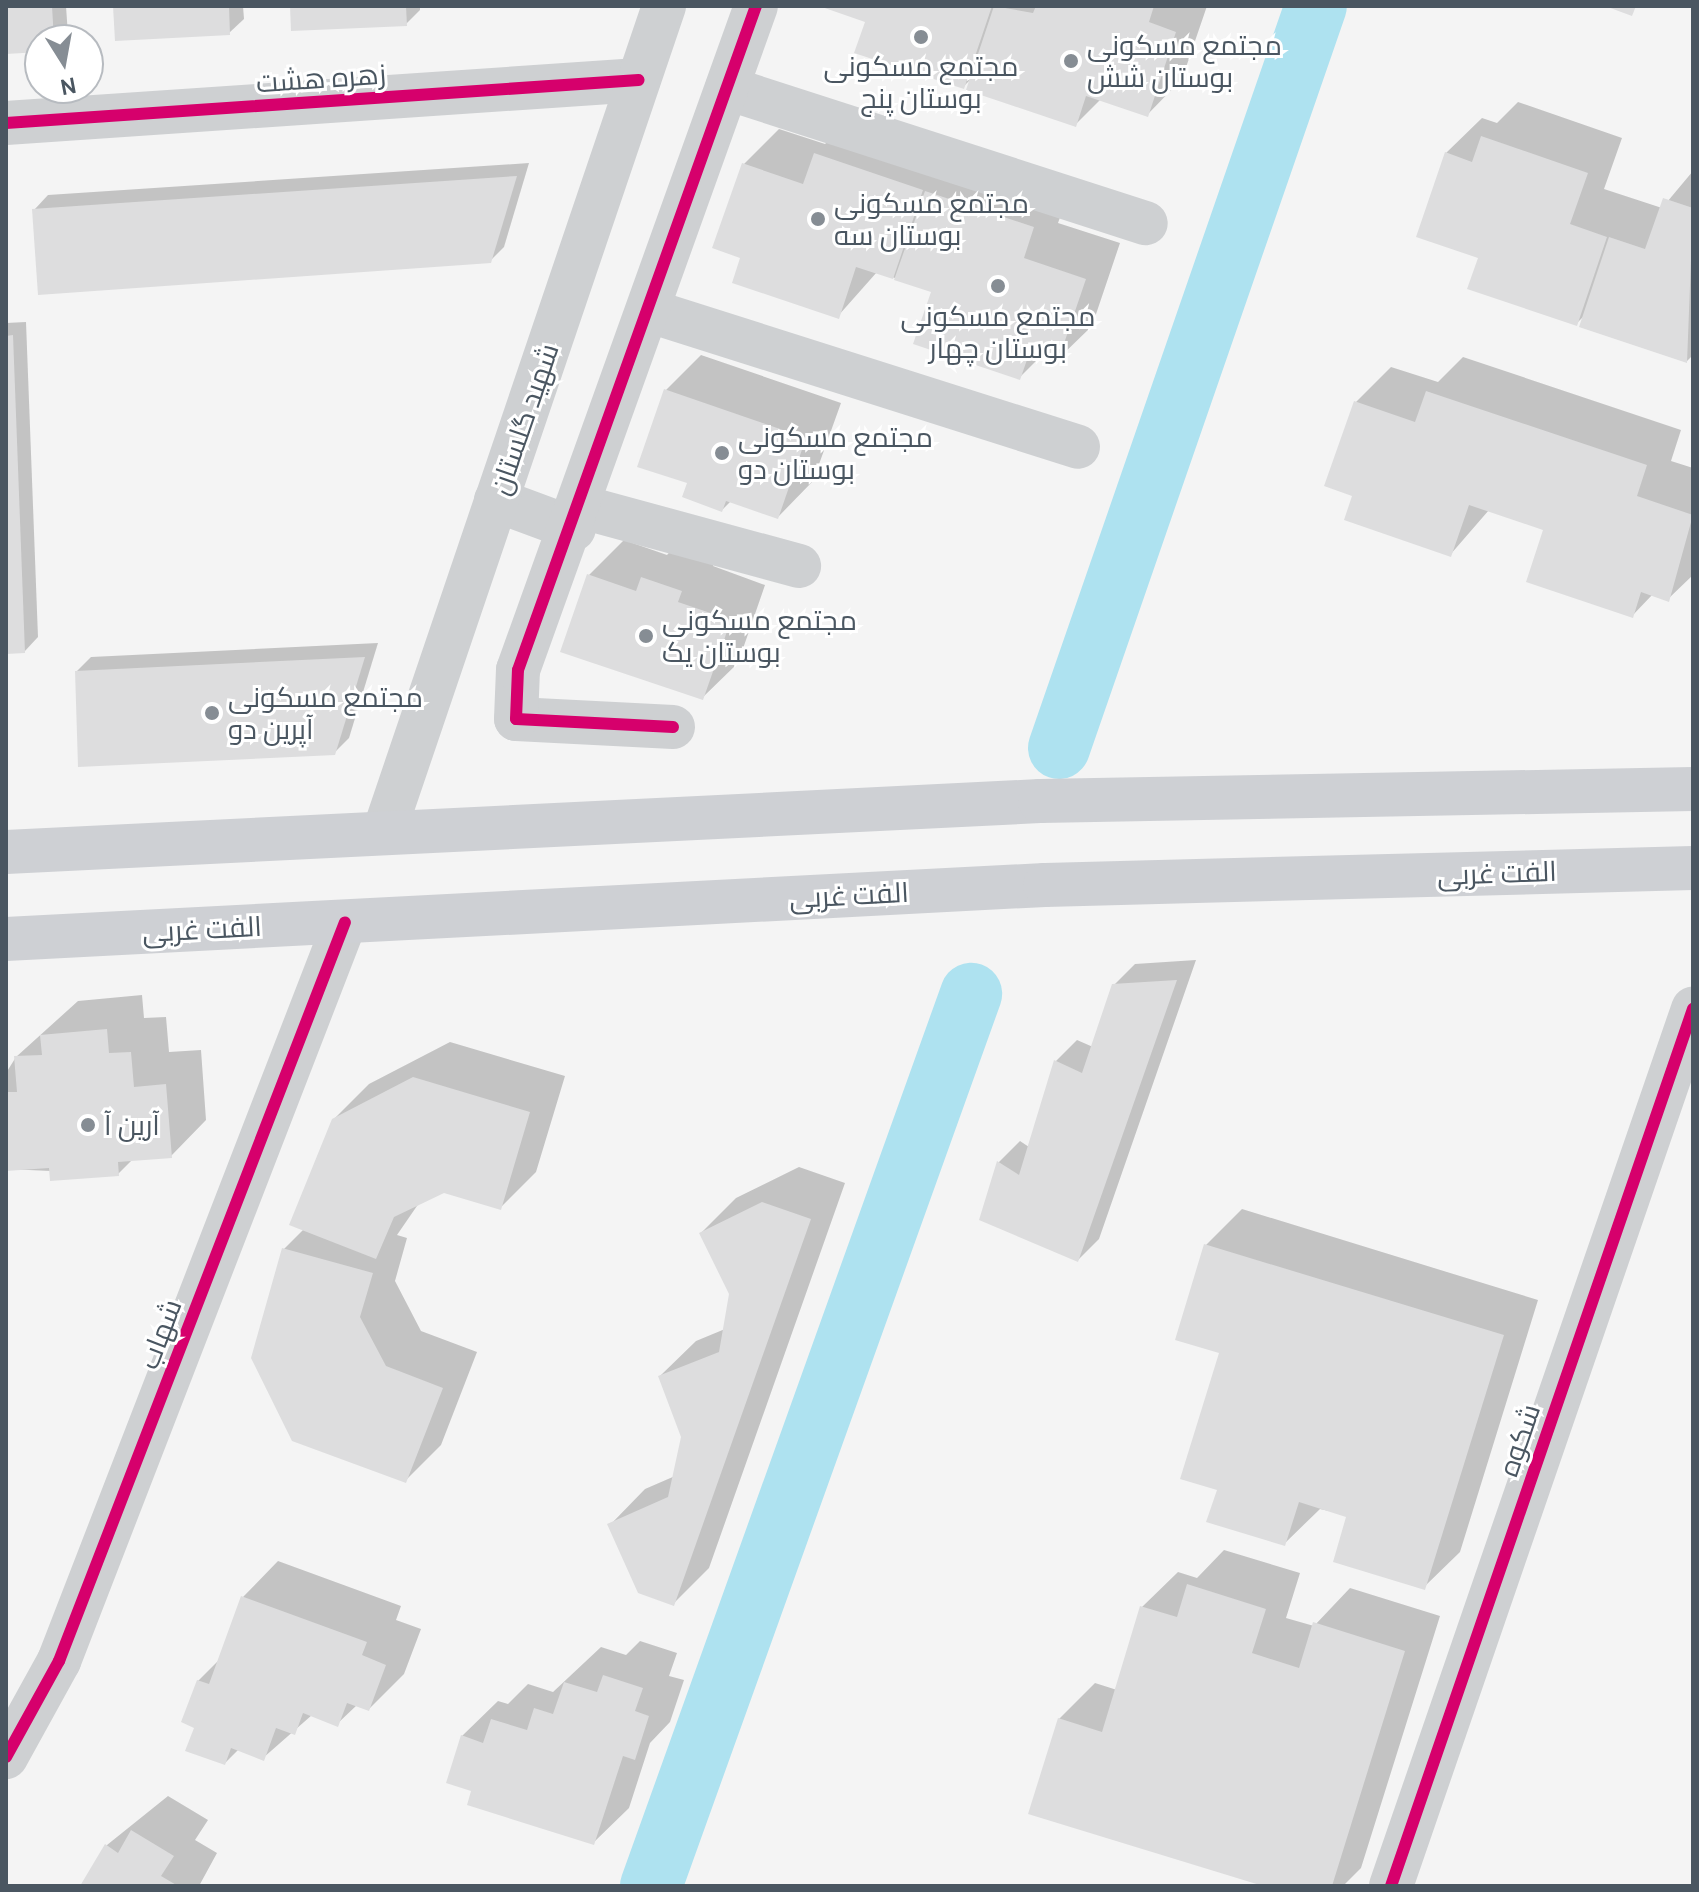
<!DOCTYPE html>
<meta charset="utf-8">
<style>
body{margin:0}
#map{position:relative;width:1699px;height:1892px;overflow:hidden;background:#f4f4f4;font-family:Cabin,Cairo,sans-serif}
div>[style]{position:absolute}
[style*='--x']{left:calc(var(--x)*1px);top:calc(var(--y)*1px);width:calc(var(--w)*1px);rotate:calc(var(--a)*1deg)}
.shadow>*{inset:0;background:#0003}
.canal>*{height:62px;margin:-31px;padding:0 31px;transform-origin:31px;border-radius:31px;background:#aee2f0}
.building>*{inset:0;background:#ddddde}
.minor>*{height:44px;margin:-22px;padding:0 22px;transform-origin:22px;border-radius:22px;background:#ced0d2}
.secondary>*{height:44px;margin:-22px;padding:0 22px;transform-origin:22px;border-radius:22px;background:#ced0d4}
.cycleway>*{height:12px;margin:-6px;padding:0 6px;transform-origin:6px;border-radius:6px;background:#d6006c}
.dots>*{width:22px;height:22px;translate:-50% -50%;box-sizing:border-box;border:4px solid #fff;border-radius:50%}
span{translate:-50% -50%;white-space:nowrap;text-align:center;line-height:1.15;-webkit-text-stroke:6px #fff;paint-order:stroke}
.poi-label{font-size:28px;color:#4a5661}
.left{translate:0 -50%;text-align:left}
.street-label{font-size:28px;color:#4a5661}
.frame{position:absolute;inset:0;border:8px solid #4a5661;pointer-events:none}
.north{position:absolute;left:24px;top:24px;width:80px;height:80px;box-sizing:border-box;background:#fff;border:2px solid #b7bbc0;border-radius:50%;rotate:169deg;font-size:22px;font-weight:700;line-height:32px;text-align:center;color:#4a5661}
.north::after{content:'';display:block;margin:auto;width:28px;height:36px;background:#868d94;clip-path:polygon(50% 0,100% 100%,50% 72%,0 100%)}
</style>
<div id="map">
<div class="shadow">
<div style="clip-path:polygon(6px 6px,66px 6px,68px 35px,40px 40px,40px 50px,6px 52px)"></div>
<div style="clip-path:polygon(115px 6px,243px 6px,244px 19px,229px 33px)"></div>
<div style="clip-path:polygon(292px 6px,420px 6px,420px 10px,406px 24px)"></div>
<div style="clip-path:polygon(823px 6px,1207px 6px,1182px 79px,1147px 115px,1101px 99px,1075px 125px,972px 78px,963px 87px,868px 21px)"></div>
<div style="clip-path:polygon(1518px 102px,1622px 138px,1604px 189px,1662px 208px,1693px 171px,1693px 355px,1687px 361px,1584px 316px,1576px 324px,1480px 257px,1446px 153px,1482px 118px,1497px 123px)"></div>
<div style="clip-path:polygon(851px 119px,1069px 192px,1058px 223px,1120px 243px,1092px 326px,1056px 361px,1041px 356px,1020px 377px,934px 291px,877px 272px,838px 316px,743px 256px,744px 164px,779px 129px,825px 144px)"></div>
<div style="clip-path:polygon(529px 163px,504px 247px,490px 261px,34px 210px,48px 195px)"></div>
<div style="clip-path:polygon(26px 322px,38px 637px,24px 652px,6px 652px,6px 323px)"></div>
<div style="clip-path:polygon(701px 355px,841px 403px,813px 481px,778px 517px,731px 501px,722px 510px,689px 482px,666px 390px)"></div>
<div style="clip-path:polygon(1463px 357px,1681px 430px,1671px 461px,1693px 468px,1693px 575px,1668px 599px,1653px 594px,1632px 616px,1546px 529px,1489px 510px,1450px 555px,1355px 494px,1356px 402px,1391px 367px,1438px 382px)"></div>
<div style="clip-path:polygon(624px 540px,667px 555px,678px 543px,716px 556px,713px 566px,765px 585px,738px 663px,702px 698px,589px 575px)"></div>
<div style="clip-path:polygon(378px 643px,349px 738px,334px 753px,77px 671px,91px 657px)"></div>
<div style="clip-path:polygon(1196px 960px,1099px 1239px,1078px 1260px,982px 1219px,999px 1162px,1020px 1141px,1029px 1147px,1056px 1061px,1077px 1040px,1093px 1047px,1114px 985px,1135px 964px)"></div>
<div style="clip-path:polygon(142px 995px,144px 1018px,166px 1017px,169px 1052px,201px 1050px,206px 1120px,171px 1156px,133px 1159px,118px 1174px,6px 1169px,6px 1073px,16px 1057px,78px 1001px)"></div>
<div style="clip-path:polygon(450px 1042px,565px 1076px,536px 1172px,500px 1208px,443px 1191px,419px 1203px,397px 1235px,407px 1238px,395px 1281px,421px 1331px,477px 1352px,441px 1445px,405px 1481px,284px 1249px,304px 1229px,333px 1120px,369px 1084px)"></div>
<div style="clip-path:polygon(799px 1167px,845px 1183px,709px 1568px,674px 1603px,610px 1525px,645px 1489px,675px 1476px,683px 1436px,660px 1376px,696px 1341px,725px 1329px,731px 1294px,701px 1233px,736px 1198px)"></div>
<div style="clip-path:polygon(1242px 1209px,1538px 1300px,1460px 1552px,1424px 1587px,1348px 1515px,1320px 1509px,1284px 1544px,1219px 1489px,1221px 1352px,1206px 1245px)"></div>
<div style="clip-path:polygon(1224px 1550px,1300px 1573px,1286px 1618px,1314px 1626px,1350px 1588px,1440px 1616px,1361px 1868px,1343px 1886px,1270px 1886px,1059px 1719px,1095px 1683px,1117px 1690px,1142px 1607px,1178px 1572px,1197px 1578px)"></div>
<div style="clip-path:polygon(278px 1561px,401px 1606px,396px 1620px,421px 1629px,404px 1674px,369px 1709px,357px 1705px,337px 1724px,312px 1715px,263px 1758px,239px 1749px,225px 1763px,197px 1727px,198px 1681px,220px 1659px,243px 1597px)"></div>
<div style="clip-path:polygon(640px 1641px,677px 1653px,669px 1676px,684px 1680px,670px 1722px,650px 1743px,629px 1808px,593px 1843px,473px 1790px,462px 1736px,498px 1701px,508px 1704px,528px 1684px,553px 1692px,601px 1647px,626px 1655px)"></div>
<div style="clip-path:polygon(168px 1796px,208px 1820px,195px 1840px,217px 1853px,199px 1886px,82px 1886px,107px 1845px)"></div>
</div>
<div class="canal">
<div style="--x:1059;--y:748;--w:785;--a:-70.9"></div>
<div style="--x:651;--y:1886;--w:948;--a:-70.26"></div>
</div>
<div class="building">
<div style="clip-path:polygon(6px 6px,52px 6px,54px 40px,40px 40px,40px 52px,6px 54px)"></div>
<div style="clip-path:polygon(113px 6px,229px 6px,230px 35px,115px 41px)"></div>
<div style="clip-path:polygon(290px 6px,406px 6px,407px 26px,291px 31px)"></div>
<div style="clip-path:polygon(819px 6px,992px 6px,964px 89px,854px 53px,865px 22px)"></div>
<div style="clip-path:polygon(994px 6px,1033px 13px,1036px 6px,1154px 6px,1149px 22px,1176px 32px,1148px 117px,1086px 96px,1076px 127px,966px 90px)"></div>
<div style="clip-path:polygon(1605px 6px,1636px 6px,1632px 16px)"></div>
<div style="clip-path:polygon(1481px 136px,1588px 173px,1570px 224px,1607px 237px,1577px 326px,1467px 289px,1478px 258px,1416px 237px,1445px 152px,1472px 162px)"></div>
<div style="clip-path:polygon(814px 153px,923px 190px,893px 279px,856px 267px,839px 319px,732px 283px,740px 258px,712px 248px,742px 163px,803px 184px)"></div>
<div style="clip-path:polygon(517px 176px,491px 263px,38px 295px,32px 209px)"></div>
<div style="clip-path:polygon(925px 191px,1034px 227px,1024px 258px,1086px 279px,1057px 364px,1029px 354px,1020px 380px,913px 344px,931px 292px,894px 280px)"></div>
<div style="clip-path:polygon(1663px 198px,1693px 208px,1687px 363px,1579px 327px,1609px 237px,1645px 249px)"></div>
<div style="clip-path:polygon(13px 335px,25px 653px,6px 654px,6px 336px)"></div>
<div style="clip-path:polygon(664px 389px,806px 438px,778px 519px,726px 501px,722px 512px,682px 497px,687px 483px,637px 467px)"></div>
<div style="clip-path:polygon(1426px 391px,1647px 465px,1637px 496px,1693px 515px,1669px 602px,1641px 592px,1633px 618px,1526px 582px,1543px 530px,1469px 505px,1451px 557px,1344px 520px,1352px 496px,1324px 486px,1354px 401px,1415px 422px)"></div>
<div style="clip-path:polygon(587px 574px,636px 591px,641px 577px,682px 591px,678px 602px,731px 620px,703px 700px,560px 652px)"></div>
<div style="clip-path:polygon(365px 657px,335px 755px,78px 767px,75px 671px)"></div>
<div style="clip-path:polygon(1177px 980px,1078px 1262px,979px 1220px,997px 1161px,1019px 1175px,1054px 1060px,1082px 1073px,1112px 984px)"></div>
<div style="clip-path:polygon(107px 1029px,109px 1053px,131px 1052px,134px 1087px,166px 1084px,172px 1158px,118px 1162px,119px 1176px,50px 1181px,49px 1168px,6px 1171px,6px 1092px,17px 1092px,14px 1056px,42px 1055px,40px 1035px)"></div>
<div style="clip-path:polygon(413px 1077px,530px 1112px,501px 1210px,444px 1193px,394px 1217px,376px 1259px,289px 1225px,332px 1119px)"></div>
<div style="clip-path:polygon(762px 1202px,811px 1219px,674px 1606px,638px 1593px,607px 1524px,668px 1497px,681px 1437px,658px 1376px,719px 1352px,729px 1294px,699px 1233px)"></div>
<div style="clip-path:polygon(1204px 1244px,1504px 1335px,1425px 1590px,1333px 1562px,1346px 1517px,1299px 1502px,1285px 1546px,1206px 1522px,1217px 1490px,1180px 1479px,1219px 1353px,1175px 1340px)"></div>
<div style="clip-path:polygon(282px 1248px,373px 1273px,360px 1317px,386px 1366px,443px 1388px,406px 1483px,292px 1441px,251px 1358px)"></div>
<div style="clip-path:polygon(1187px 1584px,1266px 1609px,1252px 1653px,1299px 1668px,1313px 1622px,1405px 1651px,1332px 1886px,1263px 1886px,1028px 1814px,1058px 1718px,1102px 1732px,1140px 1606px,1177px 1617px)"></div>
<div style="clip-path:polygon(241px 1596px,367px 1642px,362px 1655px,386px 1665px,369px 1711px,347px 1703px,338px 1727px,303px 1713px,295px 1735px,276px 1728px,264px 1761px,231px 1748px,225px 1765px,185px 1751px,194px 1728px,181px 1722px,197px 1680px,209px 1684px)"></div>
<div style="clip-path:polygon(603px 1675px,643px 1688px,635px 1711px,649px 1716px,635px 1760px,623px 1756px,594px 1845px,467px 1805px,471px 1791px,446px 1783px,461px 1735px,483px 1743px,491px 1719px,527px 1730px,534px 1708px,553px 1714px,564px 1682px,597px 1692px)"></div>
<div style="clip-path:polygon(131px 1830px,174px 1856px,161px 1876px,178px 1886px,80px 1886px,105px 1844px,118px 1853px)"></div>
</div>
<div class="minor">
<div style="--x:727;--y:88;--w:440;--a:17.9"></div>
<div style="--x:6;--y:123;--w:634;--a:-3.89"></div>
<div style="--x:650;--y:311;--w:449;--a:17.6"></div>
<div style="--x:496;--y:500;--w:83;--a:20.4"></div>
<div style="--x:582;--y:507;--w:225;--a:15.2"></div>
<div style="--x:673;--y:727;--w:157;--a:-177.1"></div>
<div style="--x:516;--y:719;--w:49;--a:-87.7"></div>
<div style="--x:518;--y:670;--w:705;--a:-70.28"></div>
<div style="--x:384;--y:832;--w:872;--a:-71.27"></div>
<div style="--x:6;--y:1757;--w:110;--a:-61.1"></div>
<div style="--x:59;--y:1661;--w:792;--a:-68.84"></div>
<div style="--x:1391;--y:1886;--w:928;--a:-71"></div>
</div>
<div class="secondary">
<div style="--x:6;--y:852;--w:1035;--a:-2.82"></div>
<div style="--x:1040;--y:801;--w:653;--a:-1.05"></div>
<div style="--x:6;--y:939;--w:1040;--a:-2.98"></div>
<div style="--x:1045;--y:885;--w:648;--a:-1.5"></div>
</div>
<div class="cycleway">
<div style="--x:6;--y:123;--w:634;--a:-3.89"></div>
<div style="--x:673;--y:727;--w:157;--a:-177.1"></div>
<div style="--x:516;--y:719;--w:49;--a:-87.7"></div>
<div style="--x:518;--y:670;--w:705;--a:-70.28"></div>
<div style="--x:6;--y:1757;--w:110;--a:-61.1"></div>
<div style="--x:59;--y:1661;--w:792;--a:-68.84"></div>
<div style="--x:1391;--y:1886;--w:928;--a:-71"></div>
</div>
<div class="dots">
<div style="left:921px;top:37px;background:#868d94"></div>
<div style="left:1071px;top:61px;background:#868d94"></div>
<div style="left:818px;top:219px;background:#868d94"></div>
<div style="left:998px;top:286px;background:#868d94"></div>
<div style="left:722px;top:453px;background:#868d94"></div>
<div style="left:646px;top:636px;background:#868d94"></div>
<div style="left:212px;top:713px;background:#868d94"></div>
<div style="left:88px;top:1125px;background:#868d94"></div>
</div>
<div class="poi-label">
<span class="left" style="left:1087px;top:61px">مجتمع مسکونی<br>بوستان شش</span>
<span style="left:921px;top:82px">مجتمع مسکونی<br>بوستان پنج</span>
<span class="left" style="left:834px;top:219px">مجتمع مسکونی<br>بوستان سه</span>
<span style="left:998px;top:332px">مجتمع مسکونی<br>بوستان چهار</span>
<span class="left" style="left:738px;top:453px">مجتمع مسکونی<br>بوستان دو</span>
<span class="left" style="left:662px;top:636px">مجتمع مسکونی<br>بوستان یک</span>
<span class="left" style="left:228px;top:713px">مجتمع مسکونی<br>آپرین دو</span>
<span class="left" style="left:104px;top:1125px">آرین آ</span>
</div>
<div class="street-label">
<span style="left:321px;top:78px;rotate:-4deg">زهره هشت</span>
<span style="left:524px;top:419px;rotate:-71deg">شهید گلستان</span>
<span style="left:1497px;top:873px;rotate:-2deg">الفت غربی</span>
<span style="left:849px;top:895px;rotate:-3deg">الفت غربی</span>
<span style="left:202px;top:929px;rotate:-3deg">الفت غربی</span>
<span style="left:160px;top:1334px;rotate:-69deg">شهاب</span>
<span style="left:1519px;top:1440px;rotate:-71deg">شکوه</span>
</div>
<div class="frame"></div>
<div class="north">N</div>
</div>
